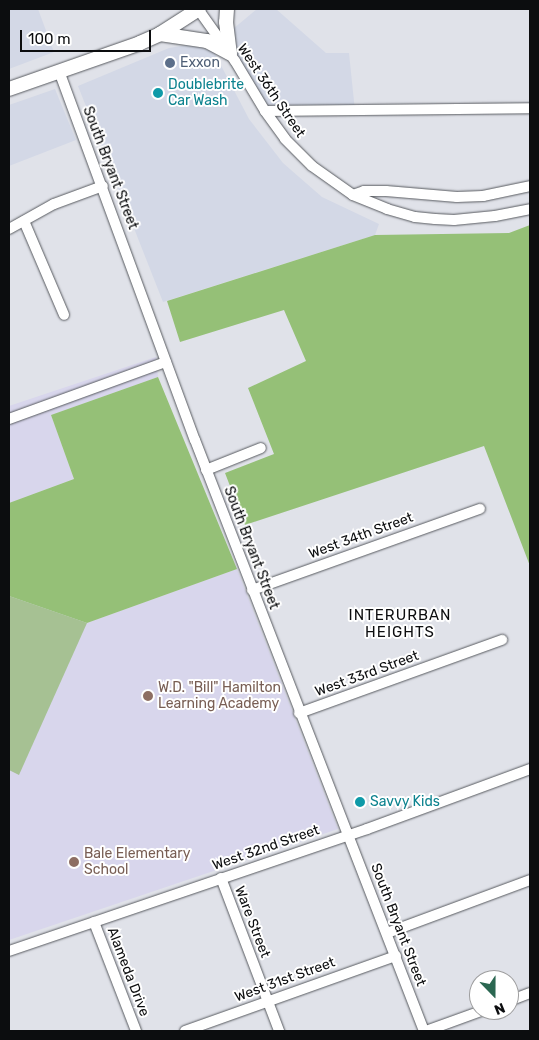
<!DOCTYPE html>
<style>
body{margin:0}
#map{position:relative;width:539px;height:1040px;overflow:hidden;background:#e0e2e9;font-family:Rubik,sans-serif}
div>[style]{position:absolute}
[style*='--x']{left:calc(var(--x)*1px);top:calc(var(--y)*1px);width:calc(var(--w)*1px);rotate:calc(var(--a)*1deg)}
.built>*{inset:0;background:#d3d8e6}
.education>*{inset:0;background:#d8d6ec}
.green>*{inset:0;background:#a6c193}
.forest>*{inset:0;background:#95c077}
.roads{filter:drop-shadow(0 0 1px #575a5f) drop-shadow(0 0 1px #575a5f)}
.minor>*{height:10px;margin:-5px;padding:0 5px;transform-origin:5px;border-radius:5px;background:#fff}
.major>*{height:14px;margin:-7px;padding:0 7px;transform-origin:7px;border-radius:7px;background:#fff}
.dots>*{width:14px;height:14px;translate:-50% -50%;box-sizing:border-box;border:2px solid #fff;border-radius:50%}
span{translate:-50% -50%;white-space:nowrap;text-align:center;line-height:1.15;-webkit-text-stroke:4px #fff;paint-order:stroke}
.service-label{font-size:14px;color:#4e5e75}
.left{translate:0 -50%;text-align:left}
.culture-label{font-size:14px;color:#0d838f}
.street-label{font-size:14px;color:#0c0d0f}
.education-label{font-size:14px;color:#785e54}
.neighbourhood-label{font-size:15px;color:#0c0d0f;letter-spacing:1px}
.frame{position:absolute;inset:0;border:10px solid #0c0d0f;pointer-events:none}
.north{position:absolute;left:469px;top:970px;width:50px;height:50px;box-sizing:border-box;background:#fff;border:1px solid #9e9e9f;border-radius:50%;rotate:158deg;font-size:14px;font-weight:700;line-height:20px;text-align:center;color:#0c0d0f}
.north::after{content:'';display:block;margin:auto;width:18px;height:22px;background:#2b6751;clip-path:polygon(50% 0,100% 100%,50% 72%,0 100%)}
.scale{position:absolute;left:20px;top:30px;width:131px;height:22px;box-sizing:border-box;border:2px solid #0c0d0f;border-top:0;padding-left:6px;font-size:15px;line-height:18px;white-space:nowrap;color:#0c0d0f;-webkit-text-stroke:4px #fff;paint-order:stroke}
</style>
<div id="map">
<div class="built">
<div style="clip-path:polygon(9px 9px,38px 9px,54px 52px,9px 69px)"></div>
<div style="clip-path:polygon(257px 9px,276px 9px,326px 53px,349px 53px,355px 111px,265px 111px,230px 53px,227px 34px)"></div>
<div style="clip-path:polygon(192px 44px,214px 52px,249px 119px,283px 163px,322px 197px,379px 224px,375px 235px,163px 302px,78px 86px,169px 48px)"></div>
<div style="clip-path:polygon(55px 89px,76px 140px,9px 166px,9px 105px)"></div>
</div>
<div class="education">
<div style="clip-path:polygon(156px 357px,158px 377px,51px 415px,74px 479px,9px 503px,9px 406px)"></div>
<div style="clip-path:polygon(237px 569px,338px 829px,9px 940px,9px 596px,87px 623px)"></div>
</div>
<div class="green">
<div style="clip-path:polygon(9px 596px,87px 623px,19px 775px,9px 770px)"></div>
</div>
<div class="forest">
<div style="clip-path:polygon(530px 225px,530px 566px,484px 446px,245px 525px,225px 473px,274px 454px,248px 388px,306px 361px,284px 310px,180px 342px,167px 301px,375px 235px,509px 233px)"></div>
<div style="clip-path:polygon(158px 377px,237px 569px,87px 623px,9px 596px,9px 503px,74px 479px,51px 415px)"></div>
</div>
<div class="roads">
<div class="minor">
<div style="--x:198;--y:9;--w:64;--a:54.6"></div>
<div style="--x:235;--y:61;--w:58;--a:59"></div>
<div style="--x:265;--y:111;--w:34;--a:54"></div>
<div style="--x:285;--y:139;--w:38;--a:45"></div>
<div style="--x:312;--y:166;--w:50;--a:35.3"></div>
<div style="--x:353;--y:195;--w:37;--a:22"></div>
<div style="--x:387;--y:209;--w:29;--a:16"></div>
<div style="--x:415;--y:217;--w:20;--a:6"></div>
<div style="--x:435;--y:219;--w:19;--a:3"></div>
<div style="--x:454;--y:220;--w:41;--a:-5.6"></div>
<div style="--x:495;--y:216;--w:36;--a:-11"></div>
<div style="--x:59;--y:71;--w:393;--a:69.8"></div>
<div style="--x:195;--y:440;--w:634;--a:68.82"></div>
<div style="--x:265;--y:111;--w:265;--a:-0.6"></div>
<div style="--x:353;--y:195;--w:12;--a:-20"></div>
<div style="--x:364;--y:191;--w:22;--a:0"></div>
<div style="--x:386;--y:191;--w:71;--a:4.8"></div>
<div style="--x:457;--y:197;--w:26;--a:-2"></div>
<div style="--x:483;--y:196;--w:48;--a:-12"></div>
<div style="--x:24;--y:221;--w:102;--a:66.9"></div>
<div style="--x:9;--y:229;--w:51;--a:-29.1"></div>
<div style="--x:54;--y:204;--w:52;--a:-20.2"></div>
<div style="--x:9;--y:419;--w:167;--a:-20"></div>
<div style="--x:206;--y:470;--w:59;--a:-21.8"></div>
<div style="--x:252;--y:590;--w:242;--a:-19.6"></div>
<div style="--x:299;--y:713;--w:216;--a:-19.8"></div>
<div style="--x:221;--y:878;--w:164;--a:69.2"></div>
<div style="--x:94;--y:922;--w:117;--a:68.9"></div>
<div style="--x:387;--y:933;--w:153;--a:-20.3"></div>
<div style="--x:9;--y:951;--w:378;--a:-18.8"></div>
<div style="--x:367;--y:829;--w:174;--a:-20.2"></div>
<div style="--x:509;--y:1001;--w:22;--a:-21"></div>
<div style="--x:185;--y:1031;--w:224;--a:-19.6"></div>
<div style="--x:426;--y:1031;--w:62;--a:-19.9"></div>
</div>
<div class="major">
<div style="--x:227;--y:9;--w:13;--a:94"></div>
<div style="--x:226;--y:22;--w:31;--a:83"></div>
<div style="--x:160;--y:34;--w:48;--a:8.5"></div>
<div style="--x:207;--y:41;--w:26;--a:28"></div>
<div style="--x:9;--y:89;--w:139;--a:-19.3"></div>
<div style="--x:140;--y:43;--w:22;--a:-24"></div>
<div style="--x:160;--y:34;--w:46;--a:-32.7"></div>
</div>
</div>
<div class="dots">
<div style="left:170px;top:63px;background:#5c6f8a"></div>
<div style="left:158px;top:93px;background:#0f9aa8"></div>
<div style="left:148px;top:696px;background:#8d6e63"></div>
<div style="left:360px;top:802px;background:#0f9aa8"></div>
<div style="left:74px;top:862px;background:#8d6e63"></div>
</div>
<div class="service-label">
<span class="left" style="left:180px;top:63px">Exxon</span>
</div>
<div class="culture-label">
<span class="left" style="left:168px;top:93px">Doublebrite<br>Car Wash</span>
<span class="left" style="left:370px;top:802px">Savvy Kids</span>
</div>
<div class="street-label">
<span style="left:271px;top:91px;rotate:56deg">West 36th Street</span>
<span style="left:110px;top:168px;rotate:69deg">South Bryant Street</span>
<span style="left:361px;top:536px;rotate:-20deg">West 34th Street</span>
<span style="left:251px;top:548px;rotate:69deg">South Bryant Street</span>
<span style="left:367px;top:674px;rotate:-20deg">West 33rd Street</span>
<span style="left:266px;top:848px;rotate:-19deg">West 32nd Street</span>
<span style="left:252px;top:922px;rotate:69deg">Ware Street</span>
<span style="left:398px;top:925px;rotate:69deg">South Bryant Street</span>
<span style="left:128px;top:972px;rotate:69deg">Alameda Drive</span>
<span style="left:285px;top:980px;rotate:-20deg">West 31st Street</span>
</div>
<div class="education-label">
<span class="left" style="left:158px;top:696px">W.D. "Bill" Hamilton<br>Learning Academy</span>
<span class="left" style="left:84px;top:862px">Bale Elementary<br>School</span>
</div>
<div class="neighbourhood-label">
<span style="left:400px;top:624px">INTERURBAN<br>HEIGHTS</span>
</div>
<div class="frame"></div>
<div class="north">N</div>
<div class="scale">100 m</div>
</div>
